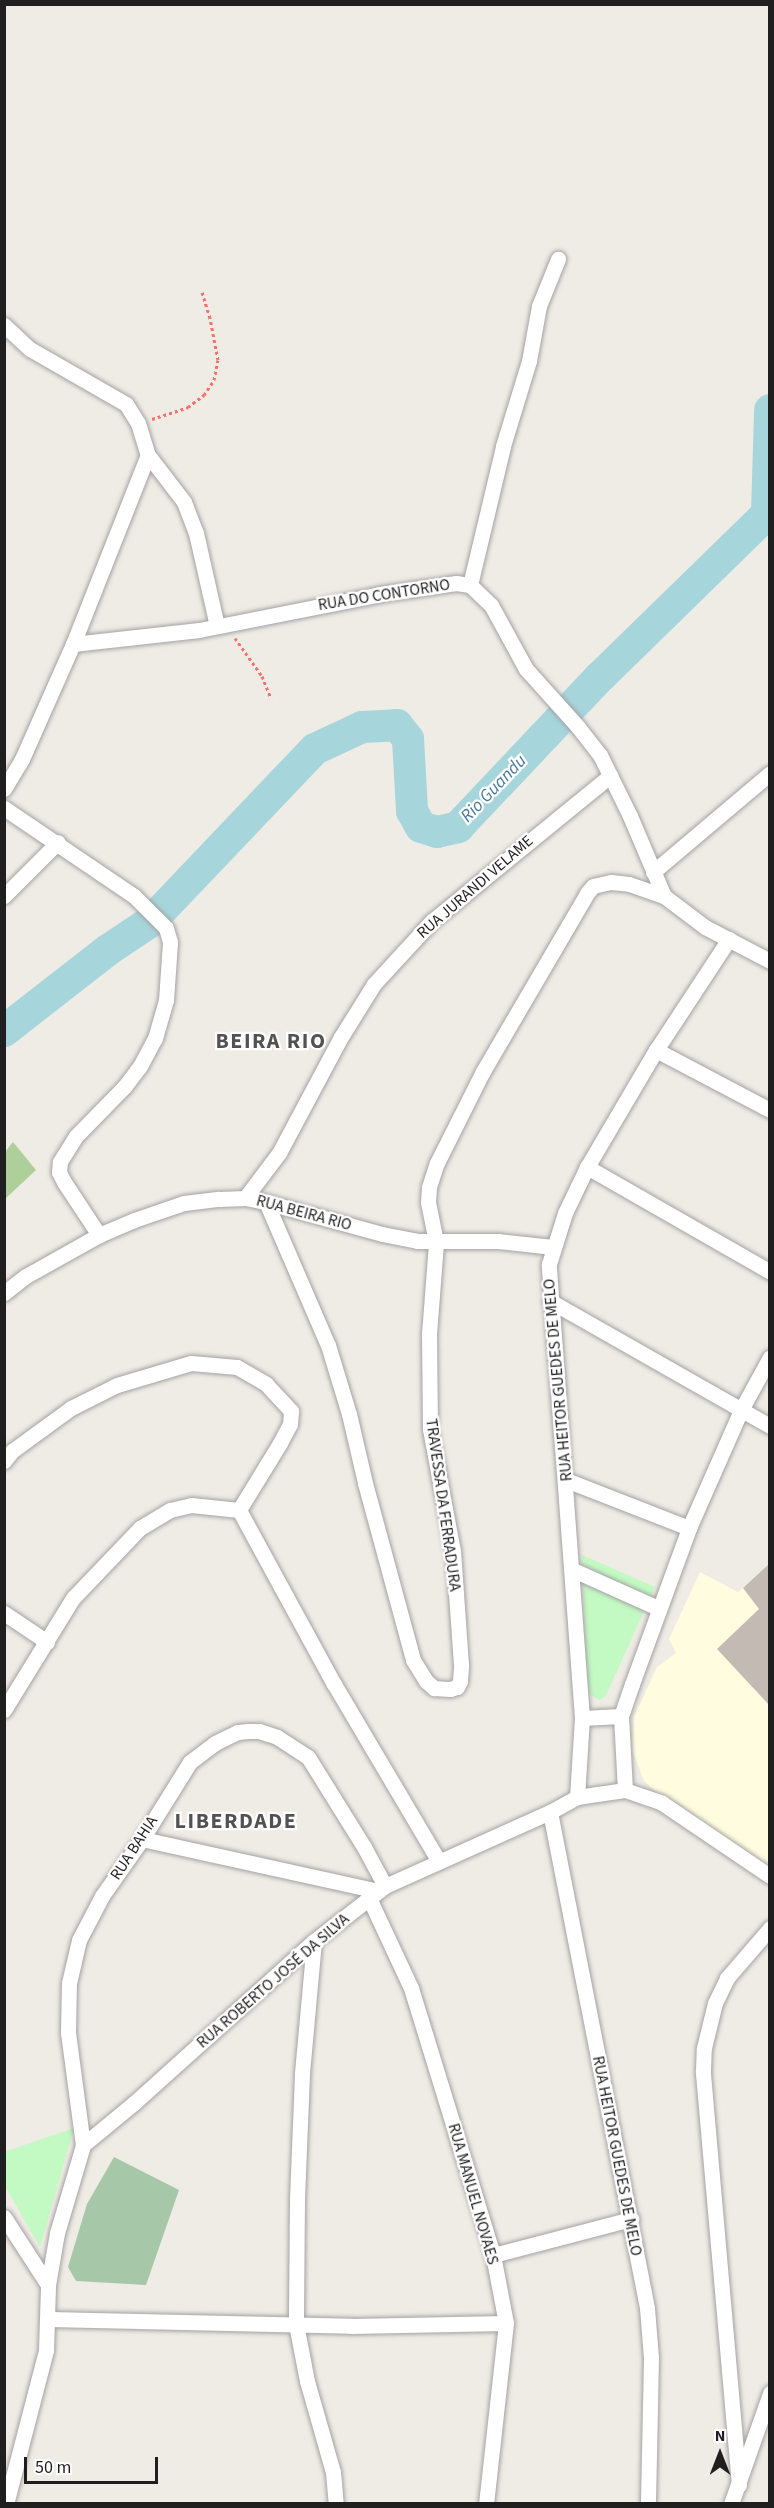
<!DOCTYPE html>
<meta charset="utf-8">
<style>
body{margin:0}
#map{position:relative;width:774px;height:2508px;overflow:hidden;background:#efebe5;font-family:"Source Sans 3",sans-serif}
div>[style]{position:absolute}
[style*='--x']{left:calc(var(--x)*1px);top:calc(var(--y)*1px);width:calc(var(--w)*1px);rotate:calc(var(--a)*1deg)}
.education>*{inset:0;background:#fffcdf}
.forest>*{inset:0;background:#aece9a}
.cemetery>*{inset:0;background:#a6c8a8}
.park>*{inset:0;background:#c3f9c2}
.river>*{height:32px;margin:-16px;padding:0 16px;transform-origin:16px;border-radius:16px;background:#a6d5dc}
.building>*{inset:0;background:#c4bab4}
.path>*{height:3px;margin-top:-1.5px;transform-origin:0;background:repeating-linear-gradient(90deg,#f86f6d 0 3px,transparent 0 6px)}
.roads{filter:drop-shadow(0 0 2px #a3a3a3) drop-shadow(0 0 2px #a3a3a3)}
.street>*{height:15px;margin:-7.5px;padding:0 7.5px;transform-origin:7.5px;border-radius:7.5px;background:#fff}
span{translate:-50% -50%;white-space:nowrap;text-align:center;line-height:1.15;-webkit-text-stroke:4.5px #fff;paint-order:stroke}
.street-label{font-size:16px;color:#1f1f1f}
.water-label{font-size:18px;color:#46799d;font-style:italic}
.district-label{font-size:22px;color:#525252;font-weight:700;letter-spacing:1.5px}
.frame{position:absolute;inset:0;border:6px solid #1f1f1f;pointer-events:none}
.north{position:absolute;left:690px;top:2424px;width:60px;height:60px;-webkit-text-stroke:4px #fff;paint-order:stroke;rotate:0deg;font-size:16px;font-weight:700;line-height:24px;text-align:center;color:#1f1f1f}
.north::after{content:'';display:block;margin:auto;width:21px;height:27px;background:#1f1f1f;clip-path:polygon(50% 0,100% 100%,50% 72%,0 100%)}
.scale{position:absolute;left:24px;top:2457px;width:134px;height:27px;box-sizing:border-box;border:3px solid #1f1f1f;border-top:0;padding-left:8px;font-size:18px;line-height:21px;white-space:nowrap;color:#1f1f1f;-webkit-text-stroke:4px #fff;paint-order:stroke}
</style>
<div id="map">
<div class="education">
<div style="clip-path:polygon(769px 1564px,769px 1867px,661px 1796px,644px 1781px,633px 1752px,634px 1717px,657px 1667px,676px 1653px,669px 1639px,700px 1572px,738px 1592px)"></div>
</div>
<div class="forest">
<div style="clip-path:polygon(13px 1142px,36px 1170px,5px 1199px,5px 1152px)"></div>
</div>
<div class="cemetery">
<div style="clip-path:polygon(114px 2157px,179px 2190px,146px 2285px,76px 2281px,68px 2267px,87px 2204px)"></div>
</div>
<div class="park">
<div style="clip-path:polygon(582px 1555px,655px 1587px,606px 1695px,600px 1700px,590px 1695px,587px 1684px)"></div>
<div style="clip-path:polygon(74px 2128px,40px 2247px,5px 2186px,4px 2152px)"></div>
</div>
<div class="river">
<div style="--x:4;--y:1031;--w:132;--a:-37.9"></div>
<div style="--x:108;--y:950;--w:50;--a:-33.7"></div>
<div style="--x:150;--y:922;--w:239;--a:-46.4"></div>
<div style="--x:315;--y:749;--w:52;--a:-25.1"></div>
<div style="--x:362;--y:727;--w:35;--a:-3"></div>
<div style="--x:397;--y:725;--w:18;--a:52"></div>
<div style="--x:408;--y:739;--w:72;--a:86.8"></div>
<div style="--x:412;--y:811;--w:18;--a:61"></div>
<div style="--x:421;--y:827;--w:17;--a:17"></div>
<div style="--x:437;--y:832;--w:22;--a:-13"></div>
<div style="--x:458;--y:827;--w:207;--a:-46.6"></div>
<div style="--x:600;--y:677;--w:233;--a:-44.3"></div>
<div style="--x:767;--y:514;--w:104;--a:-88.3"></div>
</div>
<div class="building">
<div style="clip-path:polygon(770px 1563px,770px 1706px,717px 1649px,759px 1609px,743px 1588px)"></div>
</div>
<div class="path">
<div style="--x:152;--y:419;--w:38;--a:-18"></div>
<div style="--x:188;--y:407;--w:20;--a:-37"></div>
<div style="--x:204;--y:395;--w:18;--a:-56"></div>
<div style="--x:214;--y:380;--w:20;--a:-79"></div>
<div style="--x:218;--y:360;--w:43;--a:-100.8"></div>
<div style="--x:210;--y:318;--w:28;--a:-107"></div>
<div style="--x:235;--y:638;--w:47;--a:54.6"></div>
<div style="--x:262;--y:676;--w:24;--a:68"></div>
</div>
<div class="roads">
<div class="street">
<div style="--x:4;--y:325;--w:35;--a:43"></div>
<div style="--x:30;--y:349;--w:111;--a:29.8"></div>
<div style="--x:126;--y:404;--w:22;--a:58"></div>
<div style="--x:138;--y:423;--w:34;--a:73"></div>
<div style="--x:148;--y:455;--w:59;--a:52.5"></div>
<div style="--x:184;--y:502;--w:33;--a:69"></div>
<div style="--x:196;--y:533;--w:95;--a:77.3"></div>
<div style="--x:470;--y:585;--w:143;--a:-76.6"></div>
<div style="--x:503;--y:446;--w:89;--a:-73"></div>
<div style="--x:529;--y:361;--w:56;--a:-79.7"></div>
<div style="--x:539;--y:306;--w:51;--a:-68"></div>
<div style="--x:73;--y:644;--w:127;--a:-6.3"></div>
<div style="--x:199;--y:630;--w:185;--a:-11.2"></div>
<div style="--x:380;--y:594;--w:77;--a:-8.2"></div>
<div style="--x:456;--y:583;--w:14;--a:8"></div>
<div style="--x:470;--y:585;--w:29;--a:44"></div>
<div style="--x:491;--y:605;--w:73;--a:61.3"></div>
<div style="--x:526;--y:669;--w:78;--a:48.1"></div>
<div style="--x:578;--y:727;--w:36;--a:52"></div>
<div style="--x:600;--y:755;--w:68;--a:63.8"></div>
<div style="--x:630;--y:816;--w:87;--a:67"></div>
<div style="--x:664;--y:896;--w:51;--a:37.1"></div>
<div style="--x:705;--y:927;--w:73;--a:27.6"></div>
<div style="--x:4;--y:789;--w:35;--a:-59"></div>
<div style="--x:22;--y:759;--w:126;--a:-66.1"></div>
<div style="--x:73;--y:644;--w:203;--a:-68.4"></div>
<div style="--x:4;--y:808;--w:157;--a:34.1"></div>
<div style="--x:134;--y:896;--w:45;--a:45"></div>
<div style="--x:166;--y:928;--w:15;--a:74"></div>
<div style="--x:170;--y:942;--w:58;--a:93.9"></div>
<div style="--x:166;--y:1000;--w:40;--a:106"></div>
<div style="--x:155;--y:1038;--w:32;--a:118"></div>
<div style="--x:140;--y:1066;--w:25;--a:127"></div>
<div style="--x:125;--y:1086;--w:70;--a:134.4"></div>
<div style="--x:76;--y:1136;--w:31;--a:122"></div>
<div style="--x:60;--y:1162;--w:10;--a:96"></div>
<div style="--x:59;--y:1172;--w:11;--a:63"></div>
<div style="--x:64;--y:1182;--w:64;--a:56.6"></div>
<div style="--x:653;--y:872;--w:153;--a:-40.2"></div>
<div style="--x:4;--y:896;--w:76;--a:-45"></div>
<div style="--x:656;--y:1050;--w:129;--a:27.8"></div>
<div style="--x:587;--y:1167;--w:211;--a:29.8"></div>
<div style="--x:245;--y:1198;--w:56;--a:-52.9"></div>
<div style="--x:279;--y:1153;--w:132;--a:-61.9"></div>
<div style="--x:341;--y:1037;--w:62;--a:-58.1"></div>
<div style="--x:374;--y:984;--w:86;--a:-47.4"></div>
<div style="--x:432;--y:921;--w:230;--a:-39.2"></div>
<div style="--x:266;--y:1202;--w:156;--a:66.6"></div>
<div style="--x:328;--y:1345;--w:72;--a:73.1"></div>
<div style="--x:349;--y:1414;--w:71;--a:76.9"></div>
<div style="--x:365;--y:1483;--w:183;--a:74.8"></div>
<div style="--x:413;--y:1660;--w:25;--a:58"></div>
<div style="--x:426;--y:1681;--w:11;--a:41"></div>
<div style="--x:434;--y:1688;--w:16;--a:4"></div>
<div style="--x:450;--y:1689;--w:7;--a:-16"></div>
<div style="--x:457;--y:1687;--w:7;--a:-63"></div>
<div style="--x:460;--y:1681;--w:16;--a:-86"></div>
<div style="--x:461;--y:1665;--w:114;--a:-94"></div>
<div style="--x:453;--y:1551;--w:124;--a:-100.7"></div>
<div style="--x:430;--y:1429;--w:95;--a:-90.6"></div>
<div style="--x:429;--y:1334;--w:92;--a:-85.6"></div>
<div style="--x:436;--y:1242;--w:41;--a:-101.3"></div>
<div style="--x:428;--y:1202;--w:15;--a:-86"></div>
<div style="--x:429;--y:1187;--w:25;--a:-72"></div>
<div style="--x:437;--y:1163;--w:101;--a:-63.4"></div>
<div style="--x:482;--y:1073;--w:208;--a:-59.7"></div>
<div style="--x:587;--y:893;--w:9;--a:-49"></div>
<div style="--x:593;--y:886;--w:18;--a:-13"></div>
<div style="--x:611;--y:882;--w:18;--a:6"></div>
<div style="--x:629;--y:884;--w:37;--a:19"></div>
<div style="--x:4;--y:1293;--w:28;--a:-38"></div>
<div style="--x:26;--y:1276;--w:84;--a:-29.3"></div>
<div style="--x:99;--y:1235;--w:38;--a:-23"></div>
<div style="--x:134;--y:1220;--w:53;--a:-18.8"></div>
<div style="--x:184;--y:1203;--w:35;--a:-7"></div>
<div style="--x:219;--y:1199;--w:26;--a:-2"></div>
<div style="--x:245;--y:1198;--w:21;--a:11"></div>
<div style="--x:266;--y:1202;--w:120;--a:15.4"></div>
<div style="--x:382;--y:1234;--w:36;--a:11"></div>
<div style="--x:417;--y:1241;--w:81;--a:0"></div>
<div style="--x:498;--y:1241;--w:55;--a:6.2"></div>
<div style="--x:550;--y:1301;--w:253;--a:29.6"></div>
<div style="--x:4;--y:1461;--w:13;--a:-51"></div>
<div style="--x:12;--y:1451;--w:73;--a:-36.1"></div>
<div style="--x:71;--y:1408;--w:51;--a:-26.6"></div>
<div style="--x:117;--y:1385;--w:77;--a:-16.6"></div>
<div style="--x:191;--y:1363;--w:46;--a:5"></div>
<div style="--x:237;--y:1367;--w:34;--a:30"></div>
<div style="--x:266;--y:1384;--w:37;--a:47"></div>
<div style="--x:291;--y:1411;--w:13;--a:94"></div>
<div style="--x:290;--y:1424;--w:21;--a:118"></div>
<div style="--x:280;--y:1443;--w:79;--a:121.5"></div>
<div style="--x:566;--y:1480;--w:132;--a:21.3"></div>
<div style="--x:239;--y:1510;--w:198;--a:61.4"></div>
<div style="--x:334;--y:1684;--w:204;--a:59.4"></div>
<div style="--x:571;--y:1569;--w:95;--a:24.1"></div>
<div style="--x:4;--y:1613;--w:52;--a:34"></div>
<div style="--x:4;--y:1710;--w:132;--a:-58.4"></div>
<div style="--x:73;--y:1598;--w:97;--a:-46.3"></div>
<div style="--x:140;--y:1528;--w:35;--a:-31"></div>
<div style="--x:170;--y:1510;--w:22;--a:-13"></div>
<div style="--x:191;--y:1505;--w:48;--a:5.9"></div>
<div style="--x:582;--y:1718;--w:39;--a:-3"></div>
<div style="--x:625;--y:1790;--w:74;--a:-93.1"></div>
<div style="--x:621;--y:1716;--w:34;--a:-71"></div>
<div style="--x:632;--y:1684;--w:166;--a:-69.9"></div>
<div style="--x:689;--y:1528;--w:129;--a:-66.2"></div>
<div style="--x:741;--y:1410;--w:60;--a:-61.3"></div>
<div style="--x:577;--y:1797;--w:79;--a:-86.4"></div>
<div style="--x:582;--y:1718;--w:455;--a:-94.2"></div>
<div style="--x:549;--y:1264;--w:53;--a:-72.6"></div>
<div style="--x:565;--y:1213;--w:51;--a:-64.4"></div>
<div style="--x:587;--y:1167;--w:136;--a:-59.5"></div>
<div style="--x:656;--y:1050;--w:133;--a:-56.7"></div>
<div style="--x:550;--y:1812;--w:505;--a:78.93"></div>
<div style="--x:647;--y:2308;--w:50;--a:85.4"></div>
<div style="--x:651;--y:2358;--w:146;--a:91.2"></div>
<div style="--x:142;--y:1839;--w:242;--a:12.4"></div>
<div style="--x:369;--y:1898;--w:99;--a:65"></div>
<div style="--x:411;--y:1988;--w:279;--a:72.9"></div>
<div style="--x:493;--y:2255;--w:69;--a:79.2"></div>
<div style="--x:506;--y:2323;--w:182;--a:96.3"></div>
<div style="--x:314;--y:1941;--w:134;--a:95.2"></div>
<div style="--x:302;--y:2074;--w:126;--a:92.3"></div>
<div style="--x:297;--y:2200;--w:124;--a:90.5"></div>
<div style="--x:296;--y:2324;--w:58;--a:79.1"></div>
<div style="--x:307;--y:2381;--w:95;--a:74.1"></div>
<div style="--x:333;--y:2472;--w:32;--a:85"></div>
<div style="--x:83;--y:2145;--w:66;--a:-39.5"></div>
<div style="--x:134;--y:2103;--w:242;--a:-42"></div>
<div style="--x:314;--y:1941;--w:90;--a:-37.8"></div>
<div style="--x:385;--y:1886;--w:181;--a:-24.2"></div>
<div style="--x:550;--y:1812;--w:31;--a:-29"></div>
<div style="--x:577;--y:1797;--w:49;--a:-8.3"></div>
<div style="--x:625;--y:1790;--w:39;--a:19"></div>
<div style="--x:662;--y:1803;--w:130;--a:34.1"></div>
<div style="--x:4;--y:2217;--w:81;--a:57.1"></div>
<div style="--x:493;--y:2255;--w:143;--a:-14.6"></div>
<div style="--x:49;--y:2319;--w:302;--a:1.3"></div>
<div style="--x:351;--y:2326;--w:155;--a:-1.1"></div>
<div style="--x:739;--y:2485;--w:416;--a:-95"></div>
<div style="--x:703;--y:2071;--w:23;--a:-88"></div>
<div style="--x:704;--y:2048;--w:46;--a:-76.3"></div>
<div style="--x:715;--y:2003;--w:28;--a:-64"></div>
<div style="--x:727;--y:1978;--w:66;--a:-49.3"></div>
<div style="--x:6;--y:2504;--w:159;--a:-75.4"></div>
<div style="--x:46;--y:2350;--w:65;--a:-88.2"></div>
<div style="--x:48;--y:2285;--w:53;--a:-80.2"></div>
<div style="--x:57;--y:2233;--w:92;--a:-73.5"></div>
<div style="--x:83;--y:2145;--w:113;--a:-97.6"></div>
<div style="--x:68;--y:2033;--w:50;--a:-88.9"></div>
<div style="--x:69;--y:1983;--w:44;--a:-76.9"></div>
<div style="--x:79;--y:1940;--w:50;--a:-62.4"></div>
<div style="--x:102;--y:1896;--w:70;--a:-54.9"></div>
<div style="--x:142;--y:1839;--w:91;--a:-58.1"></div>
<div style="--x:190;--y:1762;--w:31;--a:-37"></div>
<div style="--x:215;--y:1743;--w:25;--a:-26"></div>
<div style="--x:238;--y:1732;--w:10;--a:-6"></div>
<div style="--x:248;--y:1731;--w:11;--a:0"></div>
<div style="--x:259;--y:1731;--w:19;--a:18"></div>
<div style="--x:277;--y:1737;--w:37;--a:33"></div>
<div style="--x:308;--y:1757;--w:106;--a:58.1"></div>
<div style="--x:364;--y:1847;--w:44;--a:61.7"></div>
<div style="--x:731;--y:2504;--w:118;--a:-70.6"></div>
</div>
</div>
<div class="street-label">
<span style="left:384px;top:595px;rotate:-9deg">RUA DO CONTORNO</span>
<span style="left:475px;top:887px;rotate:-41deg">RUA JURANDI VELAME</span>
<span style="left:304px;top:1213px;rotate:15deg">RUA BEIRA RIO</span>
<span style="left:558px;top:1380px;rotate:-95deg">RUA HEITOR GUEDES DE MELO</span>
<span style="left:443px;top:1505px;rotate:82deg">TRAVESSA DA FERRADURA</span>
<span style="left:134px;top:1848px;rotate:-57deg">RUA BAHIA</span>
<span style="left:273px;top:1981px;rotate:-41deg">RUA ROBERTO JOSÉ DA SILVA</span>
<span style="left:617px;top:2156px;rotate:79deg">RUA HEITOR GUEDES DE MELO</span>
<span style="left:473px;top:2194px;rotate:74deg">RUA MANUEL NOVAES</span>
</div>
<div class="water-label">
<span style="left:494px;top:789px;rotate:-46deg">Rio Guandu</span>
</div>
<div class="district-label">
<span style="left:271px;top:1042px">BEIRA RIO</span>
<span style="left:236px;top:1822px">LIBERDADE</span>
</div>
<div class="frame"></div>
<div class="north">N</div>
<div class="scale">50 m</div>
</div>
